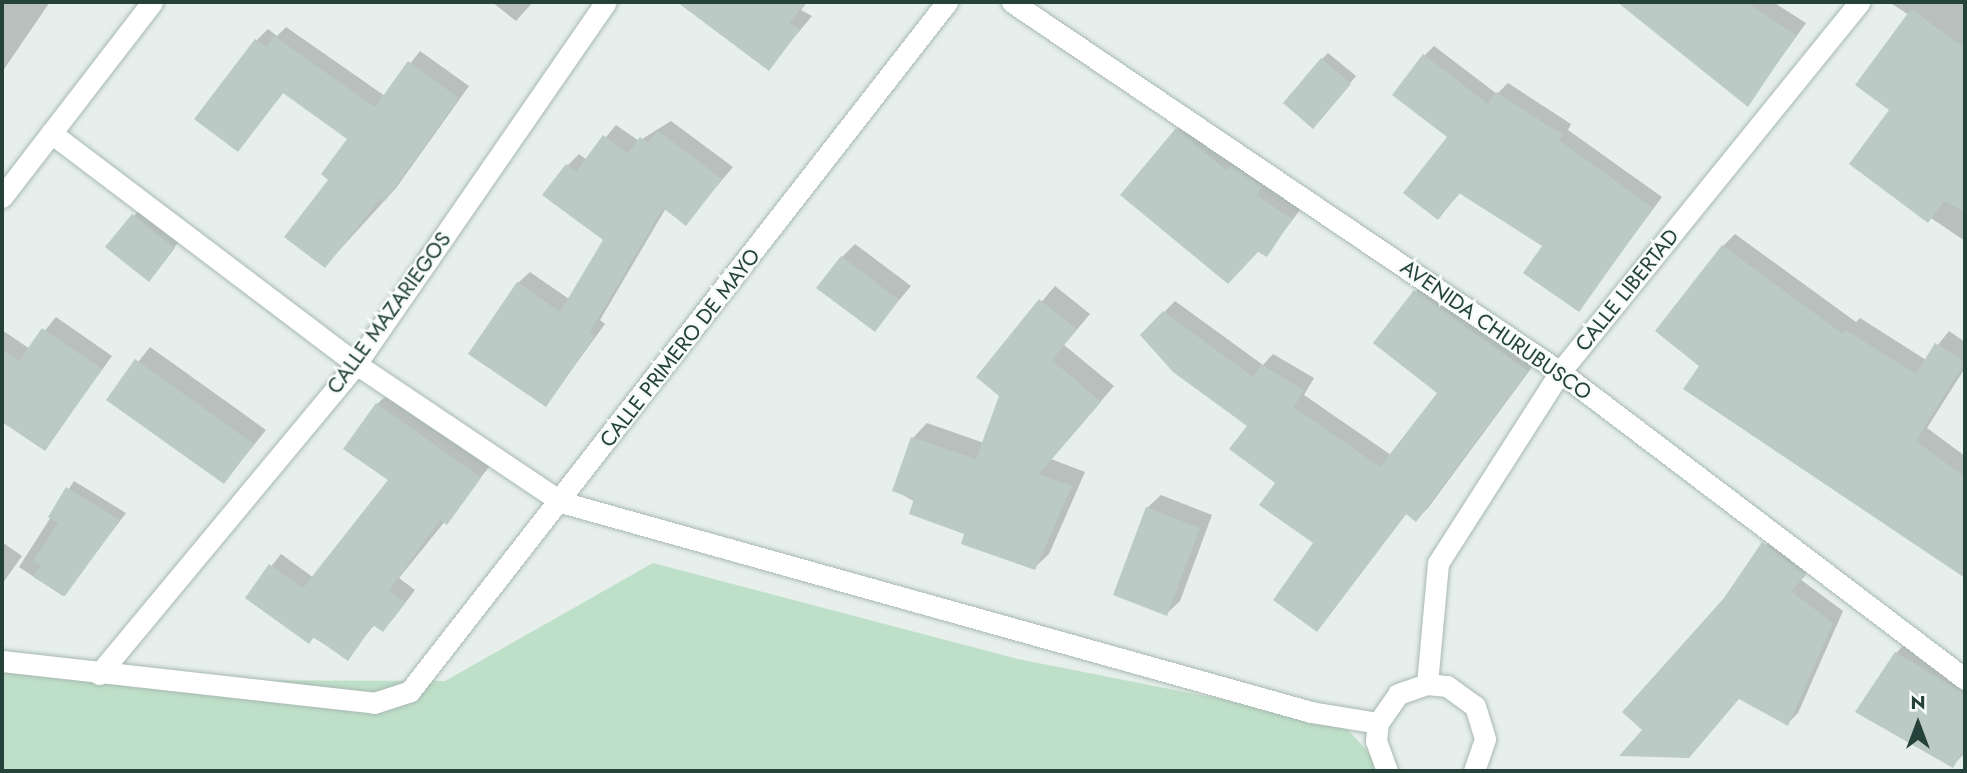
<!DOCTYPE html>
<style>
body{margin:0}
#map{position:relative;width:1967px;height:773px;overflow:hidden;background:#e6efeb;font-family:Jost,sans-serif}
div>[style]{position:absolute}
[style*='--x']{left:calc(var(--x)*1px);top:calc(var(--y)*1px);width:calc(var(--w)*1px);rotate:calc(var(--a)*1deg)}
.green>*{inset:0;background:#bfe0c8}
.shadow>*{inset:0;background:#0003}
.building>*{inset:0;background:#bbcac4}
.roads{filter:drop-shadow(0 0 2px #a8b8b2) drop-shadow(0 0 2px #a8b8b2)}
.street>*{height:21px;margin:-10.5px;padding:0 10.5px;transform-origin:10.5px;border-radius:10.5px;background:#fff}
.secondary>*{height:21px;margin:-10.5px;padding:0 10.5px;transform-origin:10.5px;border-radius:10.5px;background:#fff}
span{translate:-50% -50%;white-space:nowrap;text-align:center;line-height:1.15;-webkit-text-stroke:5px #f7fbf9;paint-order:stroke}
.street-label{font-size:21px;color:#24423a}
.frame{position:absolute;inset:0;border:4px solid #24423a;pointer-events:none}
.north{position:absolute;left:1883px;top:689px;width:70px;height:70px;-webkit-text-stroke:5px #f7fbf9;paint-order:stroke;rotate:0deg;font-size:19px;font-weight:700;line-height:28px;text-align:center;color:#24423a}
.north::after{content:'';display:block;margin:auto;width:24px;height:32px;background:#24423a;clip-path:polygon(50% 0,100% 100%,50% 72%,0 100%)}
</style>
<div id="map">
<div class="green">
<div style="clip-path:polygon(653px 563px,1018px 659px,1342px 723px,1385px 771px,2px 771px,2px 653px,198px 680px,445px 681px)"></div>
</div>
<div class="shadow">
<div style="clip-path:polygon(2px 2px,50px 2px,2px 72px)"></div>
<div style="clip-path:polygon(492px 2px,533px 2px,516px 21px)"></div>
<div style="clip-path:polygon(721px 2px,807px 2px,801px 10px,812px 16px,768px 69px,706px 21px)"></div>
<div style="clip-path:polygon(1773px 2px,1806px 23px,1748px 104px,1622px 4px)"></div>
<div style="clip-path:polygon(1889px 2px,1965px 2px,1965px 109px,1941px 143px,1965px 157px,1965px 241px,1851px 164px,1892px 109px,1909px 15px)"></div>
<div style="clip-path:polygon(286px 27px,385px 96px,420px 51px,469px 86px,396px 188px,325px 266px,330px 180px,350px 139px,284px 92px,237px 150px,257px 40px,268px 29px,277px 36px)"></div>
<div style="clip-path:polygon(1434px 46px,1497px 94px,1508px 83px,1571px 124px,1568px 130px,1662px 197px,1579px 309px,1544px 246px,1461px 192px,1438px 218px,1450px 136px,1425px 55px)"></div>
<div style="clip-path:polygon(1328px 53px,1356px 76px,1319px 120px,1322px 59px)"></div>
<div style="clip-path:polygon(1189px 117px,1303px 206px,1266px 255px,1177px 129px)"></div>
<div style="clip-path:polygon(671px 121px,733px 167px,686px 223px,666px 208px,600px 320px,605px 324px,546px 405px,518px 283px,530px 272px,569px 299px,605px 239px,567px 166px,579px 154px,587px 160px,616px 125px,639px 141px)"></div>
<div style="clip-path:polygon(140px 209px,180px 240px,155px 273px,108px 247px)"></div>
<div style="clip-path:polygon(1735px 234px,1856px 322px,1860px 318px,1926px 360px,1949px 331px,1965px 342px,1965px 368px,1927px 428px,1965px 456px,1965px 575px,1702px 366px,1723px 246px)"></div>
<div style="clip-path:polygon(855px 244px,911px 286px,874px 330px,842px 257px)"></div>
<div style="clip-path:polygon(1427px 280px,1538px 359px,1428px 508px,1416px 520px,1407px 513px,1317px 630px,1316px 543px,1249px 426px,1142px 335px,1175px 301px,1263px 365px,1273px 354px,1314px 378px,1304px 395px,1391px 455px,1440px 392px,1416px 291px)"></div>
<div style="clip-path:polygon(1055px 286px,1090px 314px,1064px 345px,1114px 386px,1051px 459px,1085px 472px,1049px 554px,1034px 568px,894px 490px,913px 438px,927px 423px,984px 443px,1002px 395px,978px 377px)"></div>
<div style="clip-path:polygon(56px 317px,112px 356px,45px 449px,2px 420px,2px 330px,30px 349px)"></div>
<div style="clip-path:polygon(150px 347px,266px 430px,224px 482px,109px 399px)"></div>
<div style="clip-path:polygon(388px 394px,490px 466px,399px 578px,415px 590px,393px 619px,383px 630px,375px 624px,347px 658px,247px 597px,281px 554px,314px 578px,390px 480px,377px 404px)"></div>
<div style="clip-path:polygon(74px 481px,126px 513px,63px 596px,19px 567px)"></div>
<div style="clip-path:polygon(1161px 495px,1212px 515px,1180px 601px,1166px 614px,1147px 508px)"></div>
<div style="clip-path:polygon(1775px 532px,1816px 563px,1800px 579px,1843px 611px,1798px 713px,1787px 724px,1740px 697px,1645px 730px)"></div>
<div style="clip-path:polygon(2px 542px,22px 556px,2px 584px)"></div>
<div style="clip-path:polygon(1909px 640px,1965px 673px,1965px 753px,1953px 765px,1896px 653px)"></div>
</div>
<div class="building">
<div style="clip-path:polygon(677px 2px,806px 2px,789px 23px,800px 29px,769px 71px)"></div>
<div style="clip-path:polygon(1617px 2px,1746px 2px,1796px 35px,1748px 107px)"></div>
<div style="clip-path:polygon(1911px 9px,1965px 48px,1965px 212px,1944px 201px,1928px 223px,1849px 164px,1889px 110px,1855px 85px)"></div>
<div style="clip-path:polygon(274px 36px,375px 107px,408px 61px,459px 98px,385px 201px,381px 198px,325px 268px,284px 237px,328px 180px,321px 174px,347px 139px,283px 93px,238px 152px,194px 119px,255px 39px,267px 47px)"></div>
<div style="clip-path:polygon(1423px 54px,1488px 104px,1496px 92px,1563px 135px,1559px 140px,1653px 208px,1579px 312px,1523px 273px,1542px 246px,1459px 193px,1438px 220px,1403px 193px,1447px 137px,1392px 95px)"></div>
<div style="clip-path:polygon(1321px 58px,1351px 84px,1313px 129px,1283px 103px)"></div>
<div style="clip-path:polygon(1176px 128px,1227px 171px,1231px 166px,1262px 187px,1256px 195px,1292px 219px,1267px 257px,1258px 252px,1228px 284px,1120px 195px)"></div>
<div style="clip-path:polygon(658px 131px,722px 179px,686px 226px,663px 208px,590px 332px,595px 336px,546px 407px,468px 354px,517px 282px,560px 312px,603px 240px,542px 195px,566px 164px,576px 172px,603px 135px,628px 153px,640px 137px,648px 143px)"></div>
<div style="clip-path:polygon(132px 214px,175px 248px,149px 282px,105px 247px)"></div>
<div style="clip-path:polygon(1722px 245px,1843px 334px,1846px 330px,1916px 374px,1935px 343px,1965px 362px,1916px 441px,1965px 477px,1965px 578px,1683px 389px,1699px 366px,1655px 331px)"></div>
<div style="clip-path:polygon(841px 256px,899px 300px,875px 332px,816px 288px)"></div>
<div style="clip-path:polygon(1414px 290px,1528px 371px,1416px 522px,1406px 514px,1317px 632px,1273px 600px,1313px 543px,1259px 505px,1275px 483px,1229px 449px,1247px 426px,1173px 372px,1140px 335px,1163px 311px,1253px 377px,1261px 364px,1304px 390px,1294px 407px,1380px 467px,1437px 393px,1373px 343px)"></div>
<div style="clip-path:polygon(1039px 299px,1077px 329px,1052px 360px,1101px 402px,1039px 474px,1072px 486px,1035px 570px,961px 544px,964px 534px,909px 514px,914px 499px,892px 491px,911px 437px,976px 459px,999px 396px,976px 377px)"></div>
<div style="clip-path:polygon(42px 328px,102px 369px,45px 451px,2px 422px,2px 349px,19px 361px)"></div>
<div style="clip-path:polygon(135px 359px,254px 444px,224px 484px,106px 400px)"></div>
<div style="clip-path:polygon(376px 403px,481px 478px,447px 525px,440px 520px,389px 590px,405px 602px,383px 632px,373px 625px,348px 661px,314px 637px,309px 644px,245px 598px,269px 564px,303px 588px,388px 480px,343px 449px)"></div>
<div style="clip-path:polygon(66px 487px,120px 520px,65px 596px,33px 577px,41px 566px,33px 561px,58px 523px,48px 517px)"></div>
<div style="clip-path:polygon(1146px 507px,1200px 528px,1167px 616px,1113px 595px)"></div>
<div style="clip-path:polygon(1762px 542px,1806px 575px,1791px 591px,1833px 623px,1788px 726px,1739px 699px,1689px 758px,1619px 756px,1642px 730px,1622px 712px,1724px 598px)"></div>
<div style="clip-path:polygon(1895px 652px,1965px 694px,1965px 748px,1953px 768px,1855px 712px)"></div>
</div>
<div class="roads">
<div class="street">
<div style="--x:1012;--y:2;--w:661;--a:34.03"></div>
<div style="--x:1560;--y:372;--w:508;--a:37.16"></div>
<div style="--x:51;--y:133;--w:383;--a:37.1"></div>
<div style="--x:356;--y:364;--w:247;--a:33.9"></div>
<div style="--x:561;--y:502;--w:779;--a:15.64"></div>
<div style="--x:1311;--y:712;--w:68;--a:9.3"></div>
<div style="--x:2;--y:197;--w:246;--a:-52.4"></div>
<div style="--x:99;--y:674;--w:403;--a:-50.3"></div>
<div style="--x:356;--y:364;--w:440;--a:-55.4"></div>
<div style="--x:1427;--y:684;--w:121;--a:-84.8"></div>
<div style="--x:1438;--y:563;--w:227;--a:-57.4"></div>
<div style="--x:1560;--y:372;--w:476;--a:-51"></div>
<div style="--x:1387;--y:771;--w:32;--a:-110"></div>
<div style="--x:1376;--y:741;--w:18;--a:-84"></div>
<div style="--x:1378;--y:723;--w:35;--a:-55"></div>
<div style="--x:1398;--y:694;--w:31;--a:-19"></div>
<div style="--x:1427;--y:684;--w:20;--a:6"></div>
<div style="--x:1447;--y:686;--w:34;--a:36"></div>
<div style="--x:1475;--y:706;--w:34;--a:73"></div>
<div style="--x:1485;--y:739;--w:34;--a:109"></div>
</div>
<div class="secondary">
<div style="--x:2;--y:661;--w:374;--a:6.4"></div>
<div style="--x:374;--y:703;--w:38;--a:-18"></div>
<div style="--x:410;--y:691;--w:874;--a:-52.07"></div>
</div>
</div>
<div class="street-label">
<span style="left:1627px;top:290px;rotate:-51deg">CALLE LIBERTAD</span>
<span style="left:389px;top:313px;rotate:-54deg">CALLE MAZARIEGOS</span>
<span style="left:1496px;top:330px;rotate:35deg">AVENIDA CHURUBUSCO</span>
<span style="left:680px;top:348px;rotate:-52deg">CALLE PRIMERO DE MAYO</span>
</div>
<div class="frame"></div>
<div class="north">N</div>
</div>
